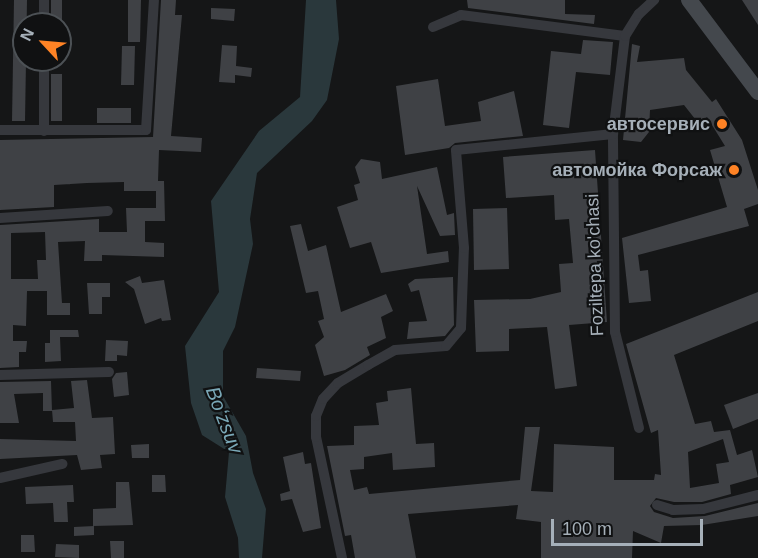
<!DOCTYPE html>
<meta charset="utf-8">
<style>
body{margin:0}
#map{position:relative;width:758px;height:558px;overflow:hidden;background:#151617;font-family:Arial,sans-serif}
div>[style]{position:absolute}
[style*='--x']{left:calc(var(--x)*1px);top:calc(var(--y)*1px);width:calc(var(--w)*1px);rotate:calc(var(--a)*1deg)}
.water>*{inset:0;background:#2a383c}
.building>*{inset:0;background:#3f4145}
.street>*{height:10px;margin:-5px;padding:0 5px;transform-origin:5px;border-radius:5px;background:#36383d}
.secondary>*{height:16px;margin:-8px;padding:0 8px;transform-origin:8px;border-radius:8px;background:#44484d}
.dots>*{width:16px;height:16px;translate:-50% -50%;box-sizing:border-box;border:3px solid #101112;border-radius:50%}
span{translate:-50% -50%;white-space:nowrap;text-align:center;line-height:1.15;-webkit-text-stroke:4.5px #101112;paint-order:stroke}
.poi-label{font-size:18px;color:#a6b0b9;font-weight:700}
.right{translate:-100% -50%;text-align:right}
.street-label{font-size:18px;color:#a6b0b9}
.water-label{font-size:20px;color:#7aa8b7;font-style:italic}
.north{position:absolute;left:12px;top:12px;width:60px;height:60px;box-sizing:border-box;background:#101112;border:2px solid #4c5155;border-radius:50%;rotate:296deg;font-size:16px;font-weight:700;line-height:24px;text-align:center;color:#a6b0b9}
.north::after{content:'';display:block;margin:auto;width:21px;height:27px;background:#ff8325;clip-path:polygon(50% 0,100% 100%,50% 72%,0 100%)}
.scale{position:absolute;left:551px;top:519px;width:152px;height:27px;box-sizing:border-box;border:3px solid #a6b0b9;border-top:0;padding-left:8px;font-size:18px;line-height:21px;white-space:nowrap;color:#a6b0b9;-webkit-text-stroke:4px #101112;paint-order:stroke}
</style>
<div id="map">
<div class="water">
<div style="clip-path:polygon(306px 0,336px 0,339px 39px,327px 100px,312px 121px,257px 173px,250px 219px,253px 244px,235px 327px,223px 351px,223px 396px,246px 436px,253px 473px,266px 509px,262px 558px,239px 558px,238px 538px,225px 497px,229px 452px,202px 435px,191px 403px,185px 346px,219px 292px,211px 201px,259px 131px,300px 97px)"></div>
</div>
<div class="building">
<div style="clip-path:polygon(14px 0,27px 0,25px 121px,12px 121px)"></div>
<div style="clip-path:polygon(51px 0,62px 0,62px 24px,51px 24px)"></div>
<div style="clip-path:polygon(128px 0,141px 0,140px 42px,128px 42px)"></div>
<div style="clip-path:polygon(evenodd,161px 0,176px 0,175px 15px,182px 15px,171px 136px,202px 138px,201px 152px,159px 150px,158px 181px,164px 181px,165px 221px,145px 221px,145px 242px,164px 243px,164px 257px,102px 255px,102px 261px,84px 261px,85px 241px,58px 242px,62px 303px,70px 303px,70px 315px,47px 315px,47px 291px,27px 291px,26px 326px,13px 325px,13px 341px,27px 341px,26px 352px,19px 352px,19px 367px,0 368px,0 225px,99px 219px,99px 232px,127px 232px,126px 208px,156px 208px,156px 191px,124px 191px,124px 182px,87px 183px,54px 185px,54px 207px,0 210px,0 140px,153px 137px,161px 0,45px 232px,46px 260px,37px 260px,38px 279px,11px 279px,11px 233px,45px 232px)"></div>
<div style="clip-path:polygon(467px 0,565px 0,565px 14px,595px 15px,594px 24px,468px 8px)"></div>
<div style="clip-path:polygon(742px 0,758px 0,758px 25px)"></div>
<div style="clip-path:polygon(211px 8px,235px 9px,234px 21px,211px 19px)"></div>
<div style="clip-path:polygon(583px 40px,613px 42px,610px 75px,576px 72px,569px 128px,543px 125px,551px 51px,581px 54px)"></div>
<div style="clip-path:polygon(632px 44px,640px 46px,637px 62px,684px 58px,686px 70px,712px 102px,716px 99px,742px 140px,758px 190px,758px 204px,744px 209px,749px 226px,638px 255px,640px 271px,648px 270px,651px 301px,629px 303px,622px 238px,727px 207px,710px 150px,725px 146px,707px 117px,699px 124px,684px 105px,650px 110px,649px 132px,641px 142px,623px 140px)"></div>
<div style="clip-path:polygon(222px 45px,237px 46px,236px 66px,252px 68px,251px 77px,235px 75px,235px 83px,219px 82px)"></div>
<div style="clip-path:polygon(122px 46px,135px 46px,134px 85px,121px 85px)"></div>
<div style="clip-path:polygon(51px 74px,62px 74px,62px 121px,51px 121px)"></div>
<div style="clip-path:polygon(438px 79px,445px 126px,481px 121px,478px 102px,514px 91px,523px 136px,455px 143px,449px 148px,405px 155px,396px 86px)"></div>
<div style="clip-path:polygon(97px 108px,131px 108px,131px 123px,97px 123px)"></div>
<div style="clip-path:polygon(595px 150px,607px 322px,569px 325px,577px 386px,555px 389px,547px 327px,509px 329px,509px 351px,476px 352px,474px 300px,530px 299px,561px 292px,559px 264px,573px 263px,569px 219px,555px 220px,554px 195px,506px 198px,503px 157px)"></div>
<div style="clip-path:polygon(361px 159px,380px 162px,382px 179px,437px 167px,447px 215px,454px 213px,455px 235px,440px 236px,417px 186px,427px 254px,448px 251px,449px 262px,381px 273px,371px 242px,350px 248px,337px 207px,358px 200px,354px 185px,360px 183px,355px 167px)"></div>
<div style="clip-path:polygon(507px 208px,509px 269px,474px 270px,473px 209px)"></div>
<div style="clip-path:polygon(301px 224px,308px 251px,326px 245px,341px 312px,386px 294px,393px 311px,381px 317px,386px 338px,367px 347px,370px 355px,345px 370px,324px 376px,315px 345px,324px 337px,318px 321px,324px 319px,318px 291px,306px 293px,290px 226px)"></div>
<div style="clip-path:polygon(140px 276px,142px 283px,164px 280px,171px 320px,162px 321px,161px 318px,145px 324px,134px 289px,125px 282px)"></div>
<div style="clip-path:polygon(453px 277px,454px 325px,445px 336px,407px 339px,409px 322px,427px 321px,419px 290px,411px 292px,408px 284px,415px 279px)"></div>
<div style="clip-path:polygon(87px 283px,110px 283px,110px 297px,102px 297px,102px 314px,89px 314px)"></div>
<div style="clip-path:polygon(evenodd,758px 292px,758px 321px,674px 355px,695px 424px,711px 421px,714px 432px,730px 430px,737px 455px,752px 450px,758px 477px,730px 485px,731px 494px,702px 502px,674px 502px,656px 498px,650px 506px,654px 512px,673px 518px,705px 516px,758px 503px,758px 516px,702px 525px,664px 526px,661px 543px,633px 531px,632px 558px,541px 558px,541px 522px,516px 519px,518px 505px,408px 514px,416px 558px,355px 558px,351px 535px,345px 536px,327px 446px,354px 445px,354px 426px,379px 425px,376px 403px,388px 401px,387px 391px,411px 388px,416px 444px,434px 443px,435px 467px,393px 470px,392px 453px,364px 457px,364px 469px,350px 470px,354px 490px,367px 487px,369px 494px,520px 480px,525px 427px,540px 427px,531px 491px,553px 492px,554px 444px,614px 447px,614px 480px,654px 480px,655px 474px,661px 475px,658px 430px,651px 433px,626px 344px,758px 292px,723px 439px,729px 462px,716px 464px,719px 483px,690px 488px,688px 452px,723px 439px)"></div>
<div style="clip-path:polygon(50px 330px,78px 330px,79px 337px,60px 337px,61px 361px,45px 362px,45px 343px,50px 343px)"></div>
<div style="clip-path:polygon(106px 340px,128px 341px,127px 356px,117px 355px,117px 361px,105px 361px)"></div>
<div style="clip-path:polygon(257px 368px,301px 371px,300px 381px,256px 378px)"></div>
<div style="clip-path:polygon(127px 372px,129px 395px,114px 397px,112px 379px,116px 373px)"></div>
<div style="clip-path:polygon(87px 380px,92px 418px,113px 417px,115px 454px,100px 455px,102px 468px,81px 470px,77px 455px,0 459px,0 439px,76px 441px,75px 422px,53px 422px,52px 410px,74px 408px,71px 381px)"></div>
<div style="clip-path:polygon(51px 381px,52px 411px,43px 411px,43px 393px,14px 394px,19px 423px,0 423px,0 382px)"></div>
<div style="clip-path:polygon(758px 393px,758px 419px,733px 429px,724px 405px)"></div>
<div style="clip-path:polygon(149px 444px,149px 458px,132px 458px,131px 445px)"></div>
<div style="clip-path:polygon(303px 452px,305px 464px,311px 463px,321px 528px,303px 532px,292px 499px,281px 501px,280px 494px,290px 491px,283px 457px)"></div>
<div style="clip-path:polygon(152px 475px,165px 475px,166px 492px,152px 492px)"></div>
<div style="clip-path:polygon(116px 482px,129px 482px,133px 525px,93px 526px,93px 509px,116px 508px)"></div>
<div style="clip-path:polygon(73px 485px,74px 502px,67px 502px,68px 522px,54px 522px,53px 503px,26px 504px,25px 487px)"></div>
<div style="clip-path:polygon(94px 526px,94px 535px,74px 536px,74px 527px)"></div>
<div style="clip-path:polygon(21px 535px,34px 535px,35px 552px,21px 552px)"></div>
<div style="clip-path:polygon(110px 541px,124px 541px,124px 558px,111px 558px)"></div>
<div style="clip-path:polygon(56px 544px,79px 545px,79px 558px,55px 557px)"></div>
</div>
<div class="street">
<div style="--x:44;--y:0;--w:24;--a:90"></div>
<div style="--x:433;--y:27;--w:30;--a:-23"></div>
<div style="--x:461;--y:15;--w:165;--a:7.3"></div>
<div style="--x:44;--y:60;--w:71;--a:90"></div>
<div style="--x:0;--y:130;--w:146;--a:0"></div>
<div style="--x:146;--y:130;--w:130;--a:-86.5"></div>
<div style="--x:0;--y:218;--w:108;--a:-3.7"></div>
<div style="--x:0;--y:375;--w:109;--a:-1.6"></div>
<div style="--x:639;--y:428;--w:99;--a:-104"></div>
<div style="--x:615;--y:332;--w:198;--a:-90.6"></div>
<div style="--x:613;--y:134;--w:99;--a:-83"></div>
<div style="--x:625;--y:36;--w:26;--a:-58"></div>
<div style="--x:639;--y:14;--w:21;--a:-43"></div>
<div style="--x:0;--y:478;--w:64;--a:-12.7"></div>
<div style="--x:657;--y:505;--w:17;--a:17"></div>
<div style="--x:673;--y:510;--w:30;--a:-2"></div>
<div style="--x:703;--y:509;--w:57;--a:-14.3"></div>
<div style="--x:342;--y:558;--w:124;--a:-102.1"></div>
<div style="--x:316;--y:437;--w:21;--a:-90"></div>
<div style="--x:316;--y:416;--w:18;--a:-68"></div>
<div style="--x:323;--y:399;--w:22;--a:-47"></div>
<div style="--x:338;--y:383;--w:35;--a:-31"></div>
<div style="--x:368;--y:365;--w:31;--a:-29"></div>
<div style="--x:395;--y:350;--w:51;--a:-4.5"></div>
<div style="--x:446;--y:346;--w:23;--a:-50"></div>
<div style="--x:461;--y:328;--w:80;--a:-87.9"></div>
<div style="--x:464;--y:248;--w:98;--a:-94.7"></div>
<div style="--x:456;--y:150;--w:158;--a:-5.8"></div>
</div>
<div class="secondary">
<div style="--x:689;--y:0;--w:115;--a:53.1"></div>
</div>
<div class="dots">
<div style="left:722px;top:124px;background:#ff8325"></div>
<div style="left:734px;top:170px;background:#ff8325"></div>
</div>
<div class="poi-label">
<span class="right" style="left:710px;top:124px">автосервис</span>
<span class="right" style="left:722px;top:170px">автомойка Форсаж</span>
</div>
<div class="street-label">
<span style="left:595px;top:265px;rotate:-92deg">Foziltepa ko'chasi</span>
</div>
<div class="water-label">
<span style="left:224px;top:420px;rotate:69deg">Boʻzsuv</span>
</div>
<div class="north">N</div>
<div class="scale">100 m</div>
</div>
